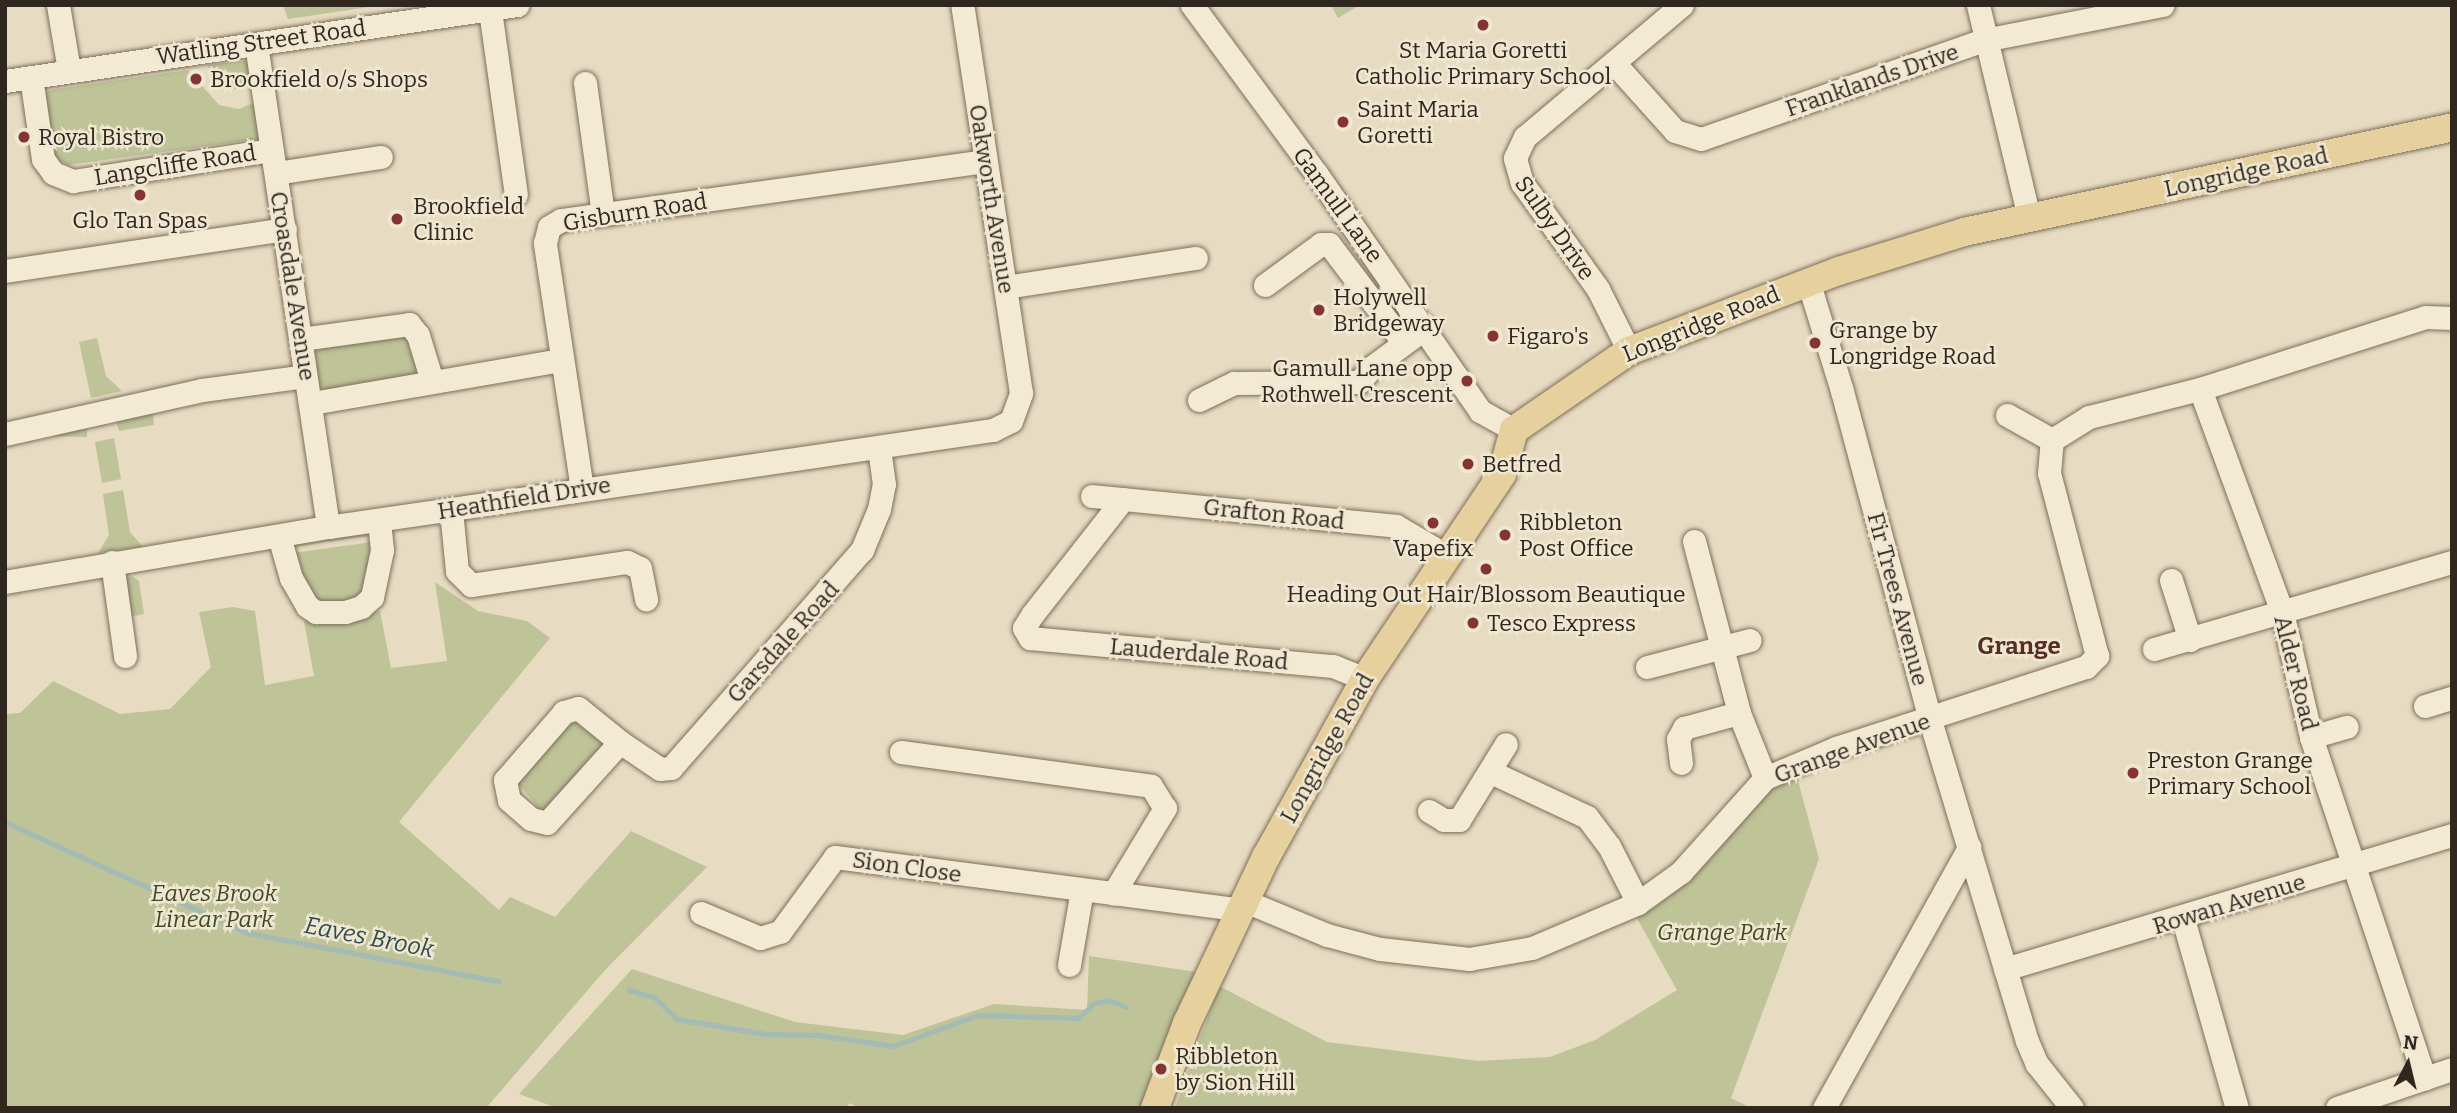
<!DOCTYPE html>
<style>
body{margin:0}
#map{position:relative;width:2457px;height:1113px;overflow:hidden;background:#e7dcc2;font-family:Bitter,serif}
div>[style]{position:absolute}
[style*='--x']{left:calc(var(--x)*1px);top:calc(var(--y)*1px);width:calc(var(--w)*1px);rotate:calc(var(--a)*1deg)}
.green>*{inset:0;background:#bec398}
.stream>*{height:5px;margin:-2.5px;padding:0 2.5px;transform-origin:2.5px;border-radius:2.5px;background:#a4bab4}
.roads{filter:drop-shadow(0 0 2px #7e6e5c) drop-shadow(0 0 2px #7e6e5c)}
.minor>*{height:23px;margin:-11.5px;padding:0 11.5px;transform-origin:11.5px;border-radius:11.5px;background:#f3ead4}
.major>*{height:28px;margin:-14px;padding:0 14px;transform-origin:14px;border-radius:14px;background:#e6d09e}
.dots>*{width:19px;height:19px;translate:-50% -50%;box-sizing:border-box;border:4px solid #efe7d1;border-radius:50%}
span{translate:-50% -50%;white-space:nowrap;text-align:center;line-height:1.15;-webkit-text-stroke:5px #efe7d1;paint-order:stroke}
.street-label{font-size:23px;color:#30271e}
.poi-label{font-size:23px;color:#30271e}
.left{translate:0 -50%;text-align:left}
.right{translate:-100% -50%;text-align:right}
.park-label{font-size:23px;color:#414a27;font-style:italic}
.neighbourhood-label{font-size:24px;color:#572e23;font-weight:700}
.water-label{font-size:24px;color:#2f4e4c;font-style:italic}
.frame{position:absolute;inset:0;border:7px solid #30271e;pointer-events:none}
.north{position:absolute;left:2373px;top:1029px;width:70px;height:70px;-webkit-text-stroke:5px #efe7d1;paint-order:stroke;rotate:7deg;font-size:19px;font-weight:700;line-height:28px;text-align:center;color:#30271e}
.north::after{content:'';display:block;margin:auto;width:24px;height:32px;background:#30271e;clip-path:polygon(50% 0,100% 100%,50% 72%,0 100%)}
</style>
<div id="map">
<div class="green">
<div style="clip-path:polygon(283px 5px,383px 5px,288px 19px)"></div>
<div style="clip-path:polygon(1331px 5px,1360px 5px,1338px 18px)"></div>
<div style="clip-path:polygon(253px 60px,251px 81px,233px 90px,221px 84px,207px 65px)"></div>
<div style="clip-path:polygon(188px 70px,219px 105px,239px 109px,258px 101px,262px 127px,258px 139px,68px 165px,56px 159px,45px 94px,50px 90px)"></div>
<div style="clip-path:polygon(395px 333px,410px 336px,418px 368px,414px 377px,329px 391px,319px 387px,315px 352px,322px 347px)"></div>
<div style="clip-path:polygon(97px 338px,106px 376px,122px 391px,91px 398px,79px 342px)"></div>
<div style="clip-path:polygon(153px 413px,154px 425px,119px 431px,116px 421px)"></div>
<div style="clip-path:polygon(87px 427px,87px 437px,45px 436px)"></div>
<div style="clip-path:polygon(114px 438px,121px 479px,102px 483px,95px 442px)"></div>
<div style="clip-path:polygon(123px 490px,130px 532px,143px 547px,98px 553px,109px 535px,103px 494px)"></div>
<div style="clip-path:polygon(364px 531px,369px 536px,292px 547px,298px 542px)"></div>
<div style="clip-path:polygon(372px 542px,363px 599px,314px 604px,293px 553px)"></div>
<div style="clip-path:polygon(132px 576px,139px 581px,144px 614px,124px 618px,123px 580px)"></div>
<div style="clip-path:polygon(435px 582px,478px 611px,527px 621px,550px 638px,399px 822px,499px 910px,510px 897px,555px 917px,631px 831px,707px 867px,606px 969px,486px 1108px,5px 1108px,5px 714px,20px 713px,53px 681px,120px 714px,170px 709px,211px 667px,199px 612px,233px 607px,255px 611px,265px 685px,314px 676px,304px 621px,380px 611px,391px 668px,447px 661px)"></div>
<div style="clip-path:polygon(576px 717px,606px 746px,553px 810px,541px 811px,516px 781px)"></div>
<div style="clip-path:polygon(1795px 769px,1819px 859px,1731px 1098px,1751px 1108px,1175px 1108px,1219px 986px,1327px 1042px,1479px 1061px,1550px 1057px,1595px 1040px,1677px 990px,1634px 913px,1738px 810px)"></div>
<div style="clip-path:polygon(1089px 956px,1197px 972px,1140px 1108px,858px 1108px,850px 1103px,846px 1108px,557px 1108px,519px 1094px,632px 969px,795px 1022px,903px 1035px,994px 1004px,1087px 1010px)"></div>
</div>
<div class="stream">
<div style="--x:5;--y:822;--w:267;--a:24.6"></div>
<div style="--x:248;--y:933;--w:255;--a:10.9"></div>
<div style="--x:629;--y:990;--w:26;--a:16"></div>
<div style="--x:654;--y:997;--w:32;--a:44"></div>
<div style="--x:677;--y:1019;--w:90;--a:9.6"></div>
<div style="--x:766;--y:1034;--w:52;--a:1.1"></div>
<div style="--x:818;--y:1035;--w:76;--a:8.3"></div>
<div style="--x:893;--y:1046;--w:90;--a:-20"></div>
<div style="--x:978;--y:1015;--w:100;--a:1.7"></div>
<div style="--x:1078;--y:1018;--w:22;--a:-43"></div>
<div style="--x:1094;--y:1003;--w:15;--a:-11"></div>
<div style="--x:1109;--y:1000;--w:18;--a:22"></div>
</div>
<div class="roads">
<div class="minor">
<div style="--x:58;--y:5;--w:66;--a:80.4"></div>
<div style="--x:1192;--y:5;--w:209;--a:53.6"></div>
<div style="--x:1316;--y:173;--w:289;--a:55.4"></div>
<div style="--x:1480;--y:411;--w:39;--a:29"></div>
<div style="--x:1978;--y:5;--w:219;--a:76.5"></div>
<div style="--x:490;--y:10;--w:186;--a:82"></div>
<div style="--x:256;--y:44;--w:488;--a:81.5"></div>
<div style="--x:1614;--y:63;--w:91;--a:48.1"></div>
<div style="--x:1675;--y:131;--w:27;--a:17"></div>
<div style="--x:1701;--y:139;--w:300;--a:-19.3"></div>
<div style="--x:1984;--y:40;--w:182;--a:-11.1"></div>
<div style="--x:31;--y:77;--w:83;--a:81.7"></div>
<div style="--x:43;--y:159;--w:17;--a:54"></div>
<div style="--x:53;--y:173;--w:22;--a:22"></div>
<div style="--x:73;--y:181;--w:201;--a:-8.9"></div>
<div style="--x:5;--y:81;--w:518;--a:-8.44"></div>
<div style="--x:585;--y:83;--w:132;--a:82.2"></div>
<div style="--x:276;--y:173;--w:106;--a:-8.7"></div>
<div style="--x:5;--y:271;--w:283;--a:-8.5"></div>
<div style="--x:1808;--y:281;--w:115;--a:72.8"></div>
<div style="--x:1842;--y:391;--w:341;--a:75"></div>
<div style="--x:1930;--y:720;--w:335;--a:73.2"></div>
<div style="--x:2027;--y:1041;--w:25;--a:67"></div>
<div style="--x:2037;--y:1064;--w:56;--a:51.5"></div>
<div style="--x:1265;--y:285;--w:69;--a:-36.2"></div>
<div style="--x:1321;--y:244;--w:8;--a:0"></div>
<div style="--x:1329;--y:244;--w:124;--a:52.9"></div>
<div style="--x:1006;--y:287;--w:192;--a:-8.7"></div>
<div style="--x:301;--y:339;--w:109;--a:-7.9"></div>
<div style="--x:409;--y:324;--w:14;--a:51"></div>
<div style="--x:418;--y:335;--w:48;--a:73.1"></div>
<div style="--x:1629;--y:351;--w:69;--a:-116.6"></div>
<div style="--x:1598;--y:289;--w:130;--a:-125.6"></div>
<div style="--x:1522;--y:183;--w:26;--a:-106"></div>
<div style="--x:1515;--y:158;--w:23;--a:-65"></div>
<div style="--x:1525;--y:137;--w:205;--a:-40.1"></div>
<div style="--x:2200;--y:389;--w:238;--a:69.8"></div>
<div style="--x:2282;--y:612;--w:128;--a:76.9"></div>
<div style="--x:2311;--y:737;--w:360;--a:71.6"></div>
<div style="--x:1199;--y:400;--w:39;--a:-26"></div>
<div style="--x:1234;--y:383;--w:125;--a:-0.5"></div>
<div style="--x:1359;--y:382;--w:20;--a:-49"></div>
<div style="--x:1372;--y:367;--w:67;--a:-36.5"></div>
<div style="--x:312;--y:403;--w:253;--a:-9.8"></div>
<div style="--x:2007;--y:415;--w:51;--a:29.1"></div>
<div style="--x:5;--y:434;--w:202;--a:-12.6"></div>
<div style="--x:202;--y:390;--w:104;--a:-7.7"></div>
<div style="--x:582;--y:489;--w:249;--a:-98.6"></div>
<div style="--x:545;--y:243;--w:16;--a:-76"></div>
<div style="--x:549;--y:227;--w:14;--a:-30"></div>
<div style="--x:561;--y:220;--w:427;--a:-7.9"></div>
<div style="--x:1092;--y:496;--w:305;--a:5.6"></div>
<div style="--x:1396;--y:526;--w:59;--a:30.5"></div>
<div style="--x:1123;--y:499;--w:147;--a:128.1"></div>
<div style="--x:1032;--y:615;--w:15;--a:122"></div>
<div style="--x:1024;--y:628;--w:12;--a:59"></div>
<div style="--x:1030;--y:638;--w:304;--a:5.3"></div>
<div style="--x:1333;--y:666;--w:35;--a:22"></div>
<div style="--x:451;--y:510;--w:61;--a:84.4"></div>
<div style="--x:457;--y:571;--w:20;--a:45"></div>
<div style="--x:471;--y:585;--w:158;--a:-8.4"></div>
<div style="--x:627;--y:562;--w:14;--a:25"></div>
<div style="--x:640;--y:568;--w:32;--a:79"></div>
<div style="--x:279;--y:536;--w:44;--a:74.1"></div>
<div style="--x:291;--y:578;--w:32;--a:60"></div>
<div style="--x:307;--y:606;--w:11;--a:34"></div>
<div style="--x:316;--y:612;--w:29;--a:0"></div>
<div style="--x:345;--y:612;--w:17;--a:-17"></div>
<div style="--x:361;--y:607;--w:15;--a:-42"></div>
<div style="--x:372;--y:597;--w:48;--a:-78"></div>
<div style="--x:382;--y:550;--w:29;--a:-96"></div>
<div style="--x:1694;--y:541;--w:178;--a:75.3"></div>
<div style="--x:1739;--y:713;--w:70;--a:68.2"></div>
<div style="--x:112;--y:562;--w:95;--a:82.1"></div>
<div style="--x:2171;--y:580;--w:63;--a:72.4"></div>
<div style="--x:5;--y:582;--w:328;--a:-9.7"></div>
<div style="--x:328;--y:527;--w:672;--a:-8.3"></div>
<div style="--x:993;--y:430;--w:20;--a:-27"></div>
<div style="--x:1011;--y:421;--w:30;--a:-70"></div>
<div style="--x:1021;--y:393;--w:392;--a:-98.6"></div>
<div style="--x:2154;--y:649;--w:310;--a:-16.3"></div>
<div style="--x:1647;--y:667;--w:106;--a:-14.7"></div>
<div style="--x:2425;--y:706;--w:28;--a:-17"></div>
<div style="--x:2311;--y:737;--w:37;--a:-16"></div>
<div style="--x:620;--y:742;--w:54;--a:-141"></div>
<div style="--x:578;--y:708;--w:15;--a:164"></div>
<div style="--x:564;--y:712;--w:90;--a:130.9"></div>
<div style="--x:505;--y:780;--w:20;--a:79"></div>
<div style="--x:509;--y:800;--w:29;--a:41"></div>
<div style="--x:531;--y:819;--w:16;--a:14"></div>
<div style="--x:547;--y:823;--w:109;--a:-48"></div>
<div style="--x:620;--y:742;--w:48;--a:34"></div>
<div style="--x:660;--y:769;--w:11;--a:-5"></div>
<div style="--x:671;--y:768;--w:290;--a:-48.8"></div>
<div style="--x:862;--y:550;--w:44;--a:-67.5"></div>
<div style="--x:879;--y:509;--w:25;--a:-79"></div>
<div style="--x:884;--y:484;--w:37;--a:-98"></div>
<div style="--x:901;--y:752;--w:252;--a:7.7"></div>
<div style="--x:1151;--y:786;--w:26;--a:58"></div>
<div style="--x:1165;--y:808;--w:100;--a:121.2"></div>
<div style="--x:1681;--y:763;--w:24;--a:-97"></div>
<div style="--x:1678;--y:739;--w:13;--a:-61"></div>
<div style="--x:1684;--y:728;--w:57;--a:-15.3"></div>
<div style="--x:1491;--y:772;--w:106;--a:25.1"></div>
<div style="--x:1587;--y:817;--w:36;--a:53"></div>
<div style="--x:1609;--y:846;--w:64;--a:63"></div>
<div style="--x:1429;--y:811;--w:17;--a:31"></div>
<div style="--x:1444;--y:820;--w:15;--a:0"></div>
<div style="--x:1459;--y:820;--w:89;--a:-58.3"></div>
<div style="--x:1245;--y:901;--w:89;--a:22.5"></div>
<div style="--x:1327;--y:935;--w:55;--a:14.8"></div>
<div style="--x:1380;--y:949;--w:90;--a:6.4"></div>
<div style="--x:1469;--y:959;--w:64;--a:-9.9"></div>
<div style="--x:1532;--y:948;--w:115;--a:-23"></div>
<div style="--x:1638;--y:903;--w:53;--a:-35.8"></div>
<div style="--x:1681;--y:872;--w:126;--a:-48.2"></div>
<div style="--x:1765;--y:778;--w:77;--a:-22.9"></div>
<div style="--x:1836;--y:748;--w:263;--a:-18"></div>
<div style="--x:2086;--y:667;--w:16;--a:-45"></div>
<div style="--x:2097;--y:656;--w:189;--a:-104.7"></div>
<div style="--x:2049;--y:473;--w:33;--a:-85"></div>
<div style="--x:2052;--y:440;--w:44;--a:-31.9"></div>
<div style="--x:2089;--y:417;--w:114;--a:-14.2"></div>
<div style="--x:2200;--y:389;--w:236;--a:-17.7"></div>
<div style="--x:2425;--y:317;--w:27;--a:2"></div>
<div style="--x:701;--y:913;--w:64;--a:23"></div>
<div style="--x:760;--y:938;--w:21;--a:-17"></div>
<div style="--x:780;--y:932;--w:93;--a:-53.7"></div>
<div style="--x:835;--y:857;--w:409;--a:7.4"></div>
<div style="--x:2183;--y:919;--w:197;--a:74.1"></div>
<div style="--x:1069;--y:965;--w:76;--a:-80.2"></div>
<div style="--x:2005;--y:969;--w:467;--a:-16.7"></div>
<div style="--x:1824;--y:1108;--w:299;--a:-60.9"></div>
<div style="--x:2337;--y:1108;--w:121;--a:-18.7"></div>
</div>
<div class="major">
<div style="--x:1155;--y:1108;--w:91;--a:-69.4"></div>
<div style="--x:1187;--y:1023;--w:184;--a:-64.6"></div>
<div style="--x:1266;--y:857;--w:204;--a:-60.9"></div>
<div style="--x:1365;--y:679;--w:247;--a:-56.2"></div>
<div style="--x:1502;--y:474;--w:46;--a:-74.7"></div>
<div style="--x:1514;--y:430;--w:140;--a:-34.5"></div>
<div style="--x:1629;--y:351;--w:225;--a:-20.9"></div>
<div style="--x:1839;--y:271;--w:131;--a:-17.3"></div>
<div style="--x:1964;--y:232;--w:499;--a:-12.1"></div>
</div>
</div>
<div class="dots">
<div style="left:1483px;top:25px;background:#853434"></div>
<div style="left:196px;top:79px;background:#853434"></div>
<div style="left:1343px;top:122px;background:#853434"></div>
<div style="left:24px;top:137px;background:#853434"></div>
<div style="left:140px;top:195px;background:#853434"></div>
<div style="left:397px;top:219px;background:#853434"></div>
<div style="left:1319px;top:310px;background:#853434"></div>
<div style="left:1493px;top:336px;background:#853434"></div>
<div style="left:1815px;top:343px;background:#853434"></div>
<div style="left:1467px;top:381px;background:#853434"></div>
<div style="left:1468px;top:464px;background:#853434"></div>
<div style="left:1433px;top:523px;background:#853434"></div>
<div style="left:1505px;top:535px;background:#853434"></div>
<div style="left:1486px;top:569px;background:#853434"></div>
<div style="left:1473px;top:623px;background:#853434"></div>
<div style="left:2133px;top:773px;background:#853434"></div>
<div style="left:1161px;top:1069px;background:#853434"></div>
</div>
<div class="street-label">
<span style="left:261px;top:42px;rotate:-8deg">Watling Street Road</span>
<span style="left:1872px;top:80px;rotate:-19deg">Franklands Drive</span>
<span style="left:175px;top:165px;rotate:-9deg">Langcliffe Road</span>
<span style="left:2246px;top:172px;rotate:-12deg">Longridge Road</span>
<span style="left:992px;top:199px;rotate:81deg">Oakworth Avenue</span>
<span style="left:1338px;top:205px;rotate:54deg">Gamull Lane</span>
<span style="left:635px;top:212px;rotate:-9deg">Gisburn Road</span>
<span style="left:1555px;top:228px;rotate:55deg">Sulby Drive</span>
<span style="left:293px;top:286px;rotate:81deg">Croasdale Avenue</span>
<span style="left:1701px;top:324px;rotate:-22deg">Longridge Road</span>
<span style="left:524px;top:498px;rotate:-9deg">Heathfield Drive</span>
<span style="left:1274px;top:514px;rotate:6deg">Grafton Road</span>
<span style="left:1898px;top:599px;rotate:75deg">Fir Trees Avenue</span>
<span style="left:783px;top:642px;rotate:-48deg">Garsdale Road</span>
<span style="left:1199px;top:654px;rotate:5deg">Lauderdale Road</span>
<span style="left:2296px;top:673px;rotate:76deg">Alder Road</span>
<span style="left:1327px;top:748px;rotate:-61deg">Longridge Road</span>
<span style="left:1852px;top:748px;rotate:-20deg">Grange Avenue</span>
<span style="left:907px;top:867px;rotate:8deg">Sion Close</span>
<span style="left:2229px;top:904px;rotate:-17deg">Rowan Avenue</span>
</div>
<div class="poi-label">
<span style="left:1483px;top:63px">St Maria Goretti<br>Catholic Primary School</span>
<span class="left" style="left:210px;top:79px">Brookfield o/s Shops</span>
<span class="left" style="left:1357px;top:122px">Saint Maria<br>Goretti</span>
<span class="left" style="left:38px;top:137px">Royal Bistro</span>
<span class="left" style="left:413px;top:219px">Brookfield<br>Clinic</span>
<span style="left:140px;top:220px">Glo Tan Spas</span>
<span class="left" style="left:1333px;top:310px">Holywell<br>Bridgeway</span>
<span class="left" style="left:1829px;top:343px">Grange by<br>Longridge Road</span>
<span class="left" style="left:1507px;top:336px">Figaro's</span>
<span class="right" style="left:1453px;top:381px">Gamull Lane opp<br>Rothwell Crescent</span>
<span class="left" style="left:1482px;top:464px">Betfred</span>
<span class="left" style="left:1519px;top:535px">Ribbleton<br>Post Office</span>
<span style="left:1433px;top:548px">Vapefix</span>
<span style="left:1486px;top:594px">Heading Out Hair/Blossom Beautique</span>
<span class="left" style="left:1487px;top:623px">Tesco Express</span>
<span class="left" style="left:2147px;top:773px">Preston Grange<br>Primary School</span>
<span class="left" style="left:1175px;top:1069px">Ribbleton<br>by Sion Hill</span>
</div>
<div class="park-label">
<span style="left:214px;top:906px">Eaves Brook<br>Linear Park</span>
<span style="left:1722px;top:932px">Grange Park</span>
</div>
<div class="neighbourhood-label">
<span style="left:2019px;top:647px">Grange</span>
</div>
<div class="water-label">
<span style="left:369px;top:938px;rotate:11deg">Eaves Brook</span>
</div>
<div class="frame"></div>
<div class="north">N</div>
</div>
